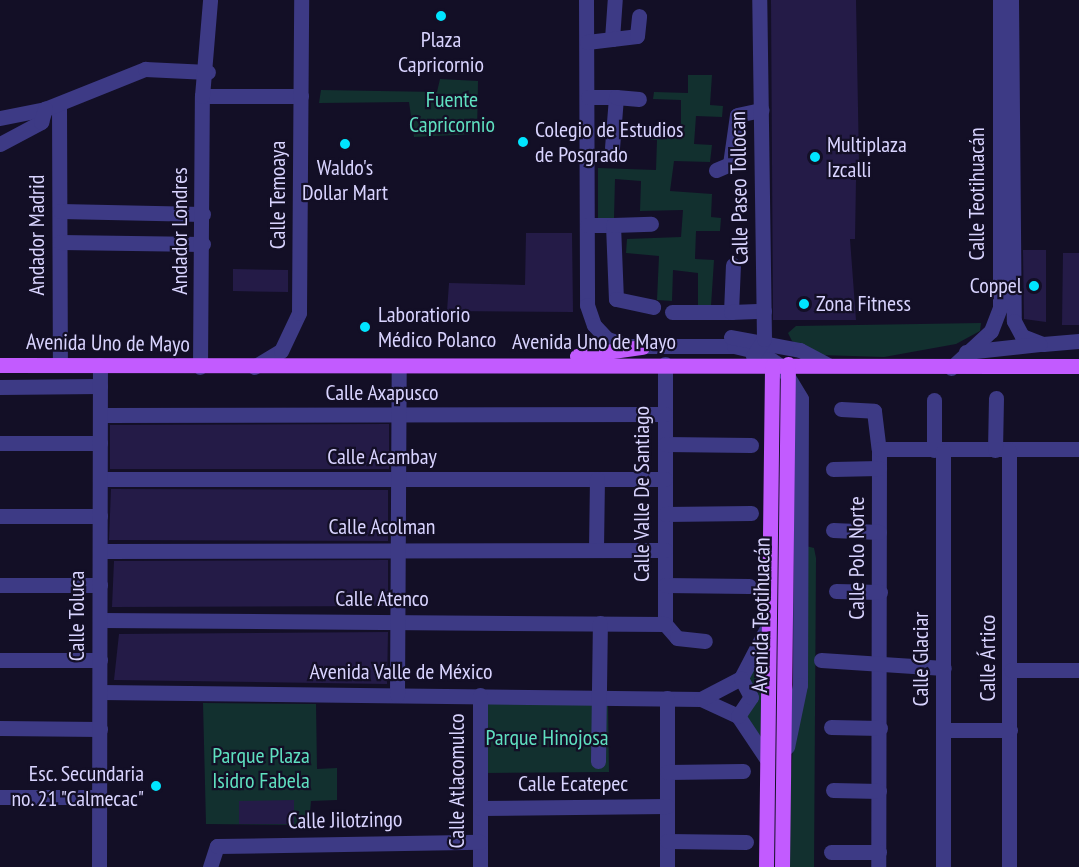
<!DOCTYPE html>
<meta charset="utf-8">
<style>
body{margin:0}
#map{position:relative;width:1079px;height:867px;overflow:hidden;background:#130f26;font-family:"PT Sans Narrow",sans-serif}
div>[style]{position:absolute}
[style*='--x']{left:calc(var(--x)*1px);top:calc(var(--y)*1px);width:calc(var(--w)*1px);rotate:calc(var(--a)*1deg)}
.green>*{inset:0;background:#12302f}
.building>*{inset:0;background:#241b47}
.minor>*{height:15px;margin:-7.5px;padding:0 7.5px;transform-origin:7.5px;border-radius:7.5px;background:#3d3a85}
.major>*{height:15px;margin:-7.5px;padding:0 7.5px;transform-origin:7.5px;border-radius:7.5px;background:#c25bff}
.dots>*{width:16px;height:16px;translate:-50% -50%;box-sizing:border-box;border:3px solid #130f26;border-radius:50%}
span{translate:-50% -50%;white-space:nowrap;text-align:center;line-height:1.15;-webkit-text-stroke:4.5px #130f26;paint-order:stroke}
.poi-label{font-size:22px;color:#d9d4ff}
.left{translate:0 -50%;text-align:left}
.right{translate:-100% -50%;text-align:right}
.park-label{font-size:22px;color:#5fe0c0}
.street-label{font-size:22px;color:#d9d4ff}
</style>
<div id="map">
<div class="green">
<div style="clip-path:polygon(688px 75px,712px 75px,710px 105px,723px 106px,722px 117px,696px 116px,694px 144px,712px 145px,710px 162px,674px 161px,670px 191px,712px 194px,711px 217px,721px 218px,720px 231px,696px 231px,695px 259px,714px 260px,711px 306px,698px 305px,698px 273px,673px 270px,672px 301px,657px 300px,659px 256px,626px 253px,627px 239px,681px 237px,683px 210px,640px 211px,641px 181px,615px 179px,614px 218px,598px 218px,598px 168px,656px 170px,657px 140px,635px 138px,636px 127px,681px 129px,681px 100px,653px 99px,654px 92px,688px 93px)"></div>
<div style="clip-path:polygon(440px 79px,478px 81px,477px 134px,414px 137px,409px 102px,319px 103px,321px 90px,437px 92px)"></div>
<div style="clip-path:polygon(981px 323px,980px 331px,956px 344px,884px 357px,820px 355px,792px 341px,788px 333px,796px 326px)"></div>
<div style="clip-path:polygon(806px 546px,814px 548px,816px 558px,814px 867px,785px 867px)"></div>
<div style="clip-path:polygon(759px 656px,762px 657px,764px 745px,744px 715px,745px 679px)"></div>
<div style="clip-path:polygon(203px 703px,316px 704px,317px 769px,337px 768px,337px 800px,311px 801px,309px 825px,206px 824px)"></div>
<div style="clip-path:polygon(486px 704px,608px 704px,609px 772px,485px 773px)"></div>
</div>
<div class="building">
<div style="clip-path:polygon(771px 0,856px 0,859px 163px,851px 163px,851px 180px,856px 180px,855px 239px,850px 239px,856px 320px,773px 320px)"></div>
<div style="clip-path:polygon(526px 233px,572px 233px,573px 312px,447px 311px,449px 283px,525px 285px)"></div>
<div style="clip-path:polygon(1023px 250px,1046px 250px,1046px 322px,1024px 319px)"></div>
<div style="clip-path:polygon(1063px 253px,1079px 253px,1079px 325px,1062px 325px)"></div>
<div style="clip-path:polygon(233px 269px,288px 270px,288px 292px,233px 291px)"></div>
<div style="clip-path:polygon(389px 424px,389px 469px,110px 469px,110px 425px)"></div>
<div style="clip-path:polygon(111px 489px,388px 490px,388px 541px,109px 540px)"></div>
<div style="clip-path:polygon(388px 560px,388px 606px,112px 607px,114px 561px)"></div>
<div style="clip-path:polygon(388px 632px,387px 684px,114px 680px,119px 634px)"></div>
<div style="clip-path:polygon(294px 800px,294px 824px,239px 824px,239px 801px)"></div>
</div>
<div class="minor">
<div style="--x:586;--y:0;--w:305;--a:89.8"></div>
<div style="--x:587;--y:305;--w:21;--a:71"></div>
<div style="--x:594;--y:325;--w:19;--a:47"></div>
<div style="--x:607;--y:339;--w:22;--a:18"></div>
<div style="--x:628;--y:346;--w:106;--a:0"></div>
<div style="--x:734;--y:346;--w:27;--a:13"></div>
<div style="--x:760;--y:352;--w:27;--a:34"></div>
<div style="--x:782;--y:367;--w:37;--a:59"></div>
<div style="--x:801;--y:399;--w:286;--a:90.2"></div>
<div style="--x:800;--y:685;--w:63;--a:101.8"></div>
<div style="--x:1011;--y:0;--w:321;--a:89.5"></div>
<div style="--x:1014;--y:321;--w:17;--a:62"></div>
<div style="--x:1022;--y:336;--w:22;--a:21"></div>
<div style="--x:1043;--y:344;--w:36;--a:-5"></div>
<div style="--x:612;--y:39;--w:39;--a:-86"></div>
<div style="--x:587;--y:42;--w:50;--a:-6.8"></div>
<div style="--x:637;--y:36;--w:20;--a:-84"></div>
<div style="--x:202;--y:96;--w:99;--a:0"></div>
<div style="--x:588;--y:97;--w:28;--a:0"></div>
<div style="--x:616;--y:97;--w:51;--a:94.5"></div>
<div style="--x:616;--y:97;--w:23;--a:5"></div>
<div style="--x:59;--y:104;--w:261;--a:89.8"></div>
<div style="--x:0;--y:118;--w:46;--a:-11.3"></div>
<div style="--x:45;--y:109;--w:108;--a:-21.8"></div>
<div style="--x:145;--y:69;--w:63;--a:2.7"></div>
<div style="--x:0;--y:144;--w:47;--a:-28.2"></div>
<div style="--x:41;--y:122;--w:14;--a:-73"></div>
<div style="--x:716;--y:170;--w:15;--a:-23"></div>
<div style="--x:730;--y:164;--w:49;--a:-81.9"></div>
<div style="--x:737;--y:115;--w:25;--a:-12"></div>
<div style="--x:60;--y:211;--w:143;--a:1.2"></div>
<div style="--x:587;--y:225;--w:26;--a:0"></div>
<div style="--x:613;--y:225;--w:74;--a:87.7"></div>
<div style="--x:616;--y:299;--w:38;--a:12"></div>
<div style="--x:613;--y:225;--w:38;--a:-2"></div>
<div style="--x:60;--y:242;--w:143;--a:0.8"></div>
<div style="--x:672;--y:312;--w:59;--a:0"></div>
<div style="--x:731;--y:312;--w:47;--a:-87.6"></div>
<div style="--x:731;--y:312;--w:33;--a:-2"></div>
<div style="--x:731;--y:337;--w:70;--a:10.7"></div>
<div style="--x:800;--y:350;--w:32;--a:28"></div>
<div style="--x:966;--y:352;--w:74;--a:-6.2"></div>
<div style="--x:753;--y:356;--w:20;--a:-57"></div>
<div style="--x:764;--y:339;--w:339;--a:-90.8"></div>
<div style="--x:665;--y:364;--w:260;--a:90"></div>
<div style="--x:665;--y:624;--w:18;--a:49"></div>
<div style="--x:677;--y:638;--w:28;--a:6"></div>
<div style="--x:200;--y:367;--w:271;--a:-89.6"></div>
<div style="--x:202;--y:96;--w:96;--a:-85.2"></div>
<div style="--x:254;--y:367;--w:31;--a:-31"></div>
<div style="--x:281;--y:351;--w:42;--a:-64.7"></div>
<div style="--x:299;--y:313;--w:313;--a:-89.6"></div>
<div style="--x:951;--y:368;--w:54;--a:-42.8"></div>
<div style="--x:991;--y:331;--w:25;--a:-69"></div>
<div style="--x:1000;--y:308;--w:308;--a:-90"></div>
<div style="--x:0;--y:387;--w:100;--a:-0.6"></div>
<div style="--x:934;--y:400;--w:50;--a:90"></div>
<div style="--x:841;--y:409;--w:33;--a:3"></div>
<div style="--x:874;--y:411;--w:38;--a:83"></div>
<div style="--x:879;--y:449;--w:418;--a:90.1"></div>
<div style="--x:100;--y:415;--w:565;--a:-0.1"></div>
<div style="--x:0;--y:443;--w:100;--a:0"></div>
<div style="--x:665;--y:444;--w:86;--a:0.7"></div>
<div style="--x:879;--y:449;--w:200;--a:0"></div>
<div style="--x:995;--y:450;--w:52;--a:-88.9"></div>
<div style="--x:1009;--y:450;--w:417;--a:90"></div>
<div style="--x:833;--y:469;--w:46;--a:-1.2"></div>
<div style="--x:100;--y:479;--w:565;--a:0"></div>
<div style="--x:665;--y:514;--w:86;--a:-0.7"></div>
<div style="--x:0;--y:516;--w:100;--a:0"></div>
<div style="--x:833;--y:530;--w:46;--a:2.5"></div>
<div style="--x:596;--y:549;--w:70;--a:-89.2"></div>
<div style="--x:100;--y:551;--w:565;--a:-0.1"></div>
<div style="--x:0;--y:585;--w:100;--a:0"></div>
<div style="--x:665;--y:585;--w:84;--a:0.7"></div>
<div style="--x:836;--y:591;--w:44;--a:1.3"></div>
<div style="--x:100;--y:620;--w:565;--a:0.41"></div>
<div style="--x:0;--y:660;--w:100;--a:0"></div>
<div style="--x:821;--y:660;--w:123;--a:3.7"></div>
<div style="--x:1011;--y:670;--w:68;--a:0"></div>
<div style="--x:100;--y:692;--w:601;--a:0.67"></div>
<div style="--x:701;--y:699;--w:41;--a:24.7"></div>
<div style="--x:738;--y:716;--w:50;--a:56.3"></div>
<div style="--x:397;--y:695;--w:329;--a:-89.7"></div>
<div style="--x:480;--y:695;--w:172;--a:90"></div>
<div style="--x:667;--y:698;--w:169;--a:90"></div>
<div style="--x:701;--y:699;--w:45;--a:-27.7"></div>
<div style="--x:741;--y:678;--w:56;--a:-62.5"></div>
<div style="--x:738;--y:716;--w:23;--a:-56"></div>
<div style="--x:751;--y:697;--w:21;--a:-118"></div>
<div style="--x:831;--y:727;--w:49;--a:1.2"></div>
<div style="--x:0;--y:728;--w:100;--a:0.6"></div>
<div style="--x:944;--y:730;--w:66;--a:0"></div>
<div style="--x:598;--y:761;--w:138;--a:-89.2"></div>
<div style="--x:667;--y:772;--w:76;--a:-0.8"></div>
<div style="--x:833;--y:790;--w:46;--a:1.2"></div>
<div style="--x:0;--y:797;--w:99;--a:0"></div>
<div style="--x:480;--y:808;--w:187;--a:-0.6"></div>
<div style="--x:667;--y:841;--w:79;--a:0.7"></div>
<div style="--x:831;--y:852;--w:48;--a:0"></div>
<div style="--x:99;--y:867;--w:502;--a:-89.89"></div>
<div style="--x:210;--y:867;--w:22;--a:-72"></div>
<div style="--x:217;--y:846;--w:263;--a:-0.9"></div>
<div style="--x:943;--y:867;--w:416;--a:-90"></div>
</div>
<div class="major">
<div style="--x:577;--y:356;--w:66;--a:-7.9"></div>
<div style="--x:0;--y:365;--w:1079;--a:0.05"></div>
<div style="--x:766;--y:867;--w:501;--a:-89.31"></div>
<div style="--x:782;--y:867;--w:503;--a:-89.32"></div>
</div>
<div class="dots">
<div style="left:441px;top:16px;background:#00e5ff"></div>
<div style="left:523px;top:142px;background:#00e5ff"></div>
<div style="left:345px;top:144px;background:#00e5ff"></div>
<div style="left:815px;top:157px;background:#00e5ff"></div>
<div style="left:1034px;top:286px;background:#00e5ff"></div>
<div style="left:804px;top:304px;background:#00e5ff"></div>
<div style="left:365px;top:327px;background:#00e5ff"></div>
<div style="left:156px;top:786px;background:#00e5ff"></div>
</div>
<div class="poi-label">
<span style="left:441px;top:52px">Plaza<br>Capricornio</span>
<span class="left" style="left:535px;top:142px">Colegio de Estudios<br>de Posgrado</span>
<span class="left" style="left:827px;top:157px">Multiplaza<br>Izcalli</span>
<span style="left:345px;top:180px">Waldo's<br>Dollar Mart</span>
<span class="right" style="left:1022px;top:286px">Coppel</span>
<span class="left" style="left:816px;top:304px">Zona Fitness</span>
<span class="left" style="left:378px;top:327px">Laboratiorio<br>Médico Polanco</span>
<span class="right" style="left:144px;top:786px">Esc. Secundaria<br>no. 21 "Calmecac"</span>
</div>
<div class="park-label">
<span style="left:452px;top:112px">Fuente<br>Capricornio</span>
<span style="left:547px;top:738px">Parque Hinojosa</span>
<span style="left:261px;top:768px">Parque Plaza<br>Isidro Fabela</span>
</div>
<div class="street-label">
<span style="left:739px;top:188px;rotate:-91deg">Calle Paseo Tollocan</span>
<span style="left:977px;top:194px;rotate:-90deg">Calle Teotihuacán</span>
<span style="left:278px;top:195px;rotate:-90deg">Calle Temoaya</span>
<span style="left:180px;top:231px;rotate:-90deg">Andador Londres</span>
<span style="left:37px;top:235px;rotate:-90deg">Andador Madrid</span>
<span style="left:594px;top:342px">Avenida Uno de Mayo</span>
<span style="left:108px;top:343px;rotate:1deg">Avenida Uno de Mayo</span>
<span style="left:382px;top:393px">Calle Axapusco</span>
<span style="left:382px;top:457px">Calle Acambay</span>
<span style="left:642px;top:494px;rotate:-90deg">Calle Valle De Santiago</span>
<span style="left:382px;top:527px">Calle Acolman</span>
<span style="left:857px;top:558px;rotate:-90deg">Calle Polo Norte</span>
<span style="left:382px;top:599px">Calle Atenco</span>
<span style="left:761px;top:615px;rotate:-89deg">Avenida Teotihuacán</span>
<span style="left:77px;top:616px;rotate:-90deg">Calle Toluca</span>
<span style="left:988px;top:658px;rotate:-90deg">Calle Ártico</span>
<span style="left:921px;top:659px;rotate:-90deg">Calle Glaciar</span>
<span style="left:401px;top:672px">Avenida Valle de México</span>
<span style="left:457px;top:781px;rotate:-90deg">Calle Atlacomulco</span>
<span style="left:573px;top:784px">Calle Ecatepec</span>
<span style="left:345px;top:820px;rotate:-1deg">Calle Jilotzingo</span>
</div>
</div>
